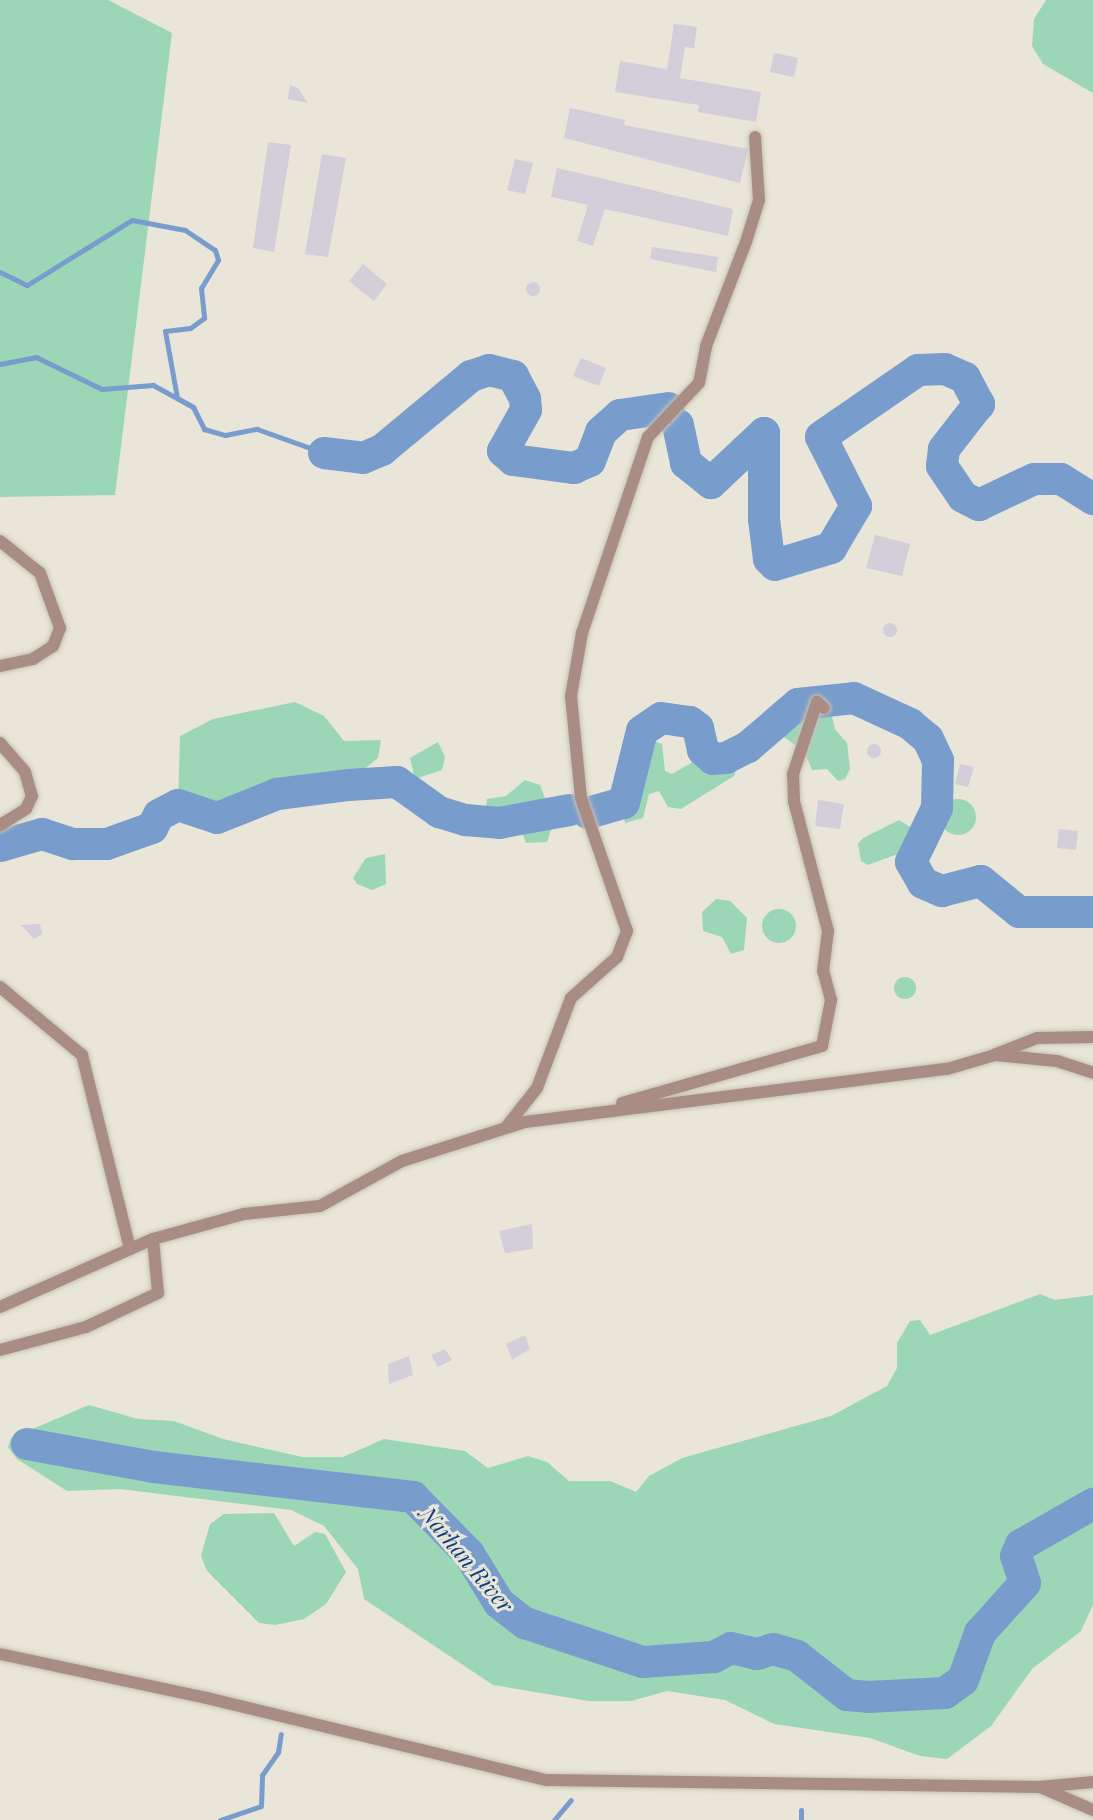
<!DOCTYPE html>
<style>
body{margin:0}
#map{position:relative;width:1093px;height:1820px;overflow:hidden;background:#e9e5d8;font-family:"Playfair Display",serif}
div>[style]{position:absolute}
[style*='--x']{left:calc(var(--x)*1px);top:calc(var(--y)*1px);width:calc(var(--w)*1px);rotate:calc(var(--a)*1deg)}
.green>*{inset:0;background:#9bd7b7}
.round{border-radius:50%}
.stream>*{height:5px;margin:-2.5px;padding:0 2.5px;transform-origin:2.5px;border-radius:2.5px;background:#789dcc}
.river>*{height:32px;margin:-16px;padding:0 16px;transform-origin:16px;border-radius:16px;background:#789dcc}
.building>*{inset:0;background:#d2ceda}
.roads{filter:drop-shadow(0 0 2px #c6c3b7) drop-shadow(0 0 2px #c6c3b7)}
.minor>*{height:12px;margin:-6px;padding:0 6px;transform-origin:6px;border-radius:6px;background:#a98d85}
span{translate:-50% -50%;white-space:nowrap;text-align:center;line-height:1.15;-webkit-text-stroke:6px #e9e5d8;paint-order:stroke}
.water-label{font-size:22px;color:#0d407b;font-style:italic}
</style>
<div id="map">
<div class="green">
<div style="clip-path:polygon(0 0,108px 0,172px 33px,115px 495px,0 497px)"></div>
<div style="clip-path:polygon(1046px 0,1093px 0,1093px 93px,1043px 64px,1032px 46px,1034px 19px)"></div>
<div style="clip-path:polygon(295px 702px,324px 716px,344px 741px,381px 740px,378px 758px,357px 775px,314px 793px,245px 790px,231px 819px,186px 815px,178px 805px,180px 736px,213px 719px)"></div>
<div style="clip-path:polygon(817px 702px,830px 709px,835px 729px,847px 743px,850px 769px,845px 779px,838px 781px,827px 769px,812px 770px,804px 751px,778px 733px,784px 719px)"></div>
<div style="clip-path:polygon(644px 737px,662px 744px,665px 771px,672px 774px,719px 747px,735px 747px,740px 761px,734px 776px,681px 809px,668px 807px,659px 791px,649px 794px,643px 818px,625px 823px,617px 774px,629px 747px)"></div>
<div style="clip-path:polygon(438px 742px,445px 757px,442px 770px,415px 779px,410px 758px)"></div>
<div style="clip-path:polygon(525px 780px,540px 785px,543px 793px,553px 824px,547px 842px,526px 843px,516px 815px,495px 817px,486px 807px,487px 799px,506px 796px)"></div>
<div class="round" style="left:940px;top:799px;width:36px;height:36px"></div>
<div style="clip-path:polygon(899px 820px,920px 833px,923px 855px,895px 855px,868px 865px,861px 861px,858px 844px,863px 838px)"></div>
<div style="clip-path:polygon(385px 854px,386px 884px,372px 890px,357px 884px,353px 878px,366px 858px)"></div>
<div style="clip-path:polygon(716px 899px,730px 901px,747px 918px,744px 950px,731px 954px,722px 937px,703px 931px,702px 912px)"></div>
<div class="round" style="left:762px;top:909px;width:34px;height:34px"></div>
<div class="round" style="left:894px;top:977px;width:22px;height:22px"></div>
<div style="clip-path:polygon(1040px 1294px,1055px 1300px,1093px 1295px,1093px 1605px,1081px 1631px,1032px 1669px,991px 1726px,947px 1759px,920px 1756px,870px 1738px,774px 1724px,725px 1700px,667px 1691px,631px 1701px,589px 1701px,493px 1685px,364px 1599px,358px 1569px,324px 1526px,291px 1510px,120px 1489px,67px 1491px,17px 1459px,8px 1447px,11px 1438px,89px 1405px,138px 1419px,174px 1421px,223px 1439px,302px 1457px,343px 1457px,384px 1439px,465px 1451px,488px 1468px,528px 1456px,547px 1462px,569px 1481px,610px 1481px,636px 1492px,649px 1476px,682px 1458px,831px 1416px,887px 1386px,897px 1368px,897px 1343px,910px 1321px,920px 1320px,930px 1335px)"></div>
<div style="clip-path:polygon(274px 1513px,294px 1546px,315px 1532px,325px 1534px,346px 1572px,326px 1604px,304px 1619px,275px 1625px,259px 1623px,207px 1571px,201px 1556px,210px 1524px,224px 1514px)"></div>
</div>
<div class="stream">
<div style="--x:0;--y:272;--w:30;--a:26"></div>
<div style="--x:27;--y:285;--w:123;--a:-31.8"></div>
<div style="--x:132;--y:220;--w:54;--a:10.7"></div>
<div style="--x:185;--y:230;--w:36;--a:34"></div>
<div style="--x:215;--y:250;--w:10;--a:73"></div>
<div style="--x:218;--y:260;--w:33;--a:121"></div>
<div style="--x:201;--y:288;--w:30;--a:84"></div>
<div style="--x:204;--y:318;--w:17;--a:144"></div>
<div style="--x:190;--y:328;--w:25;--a:173"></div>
<div style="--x:165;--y:331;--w:68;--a:79.8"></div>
<div style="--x:177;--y:398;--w:18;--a:29"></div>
<div style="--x:0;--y:364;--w:37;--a:-11"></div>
<div style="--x:36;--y:357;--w:73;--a:25.9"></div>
<div style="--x:102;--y:389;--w:51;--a:-4.5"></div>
<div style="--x:153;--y:385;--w:46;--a:28.8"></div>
<div style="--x:193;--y:407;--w:25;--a:63"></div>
<div style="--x:204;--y:429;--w:22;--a:16"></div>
<div style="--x:225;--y:435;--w:33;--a:-11"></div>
<div style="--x:257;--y:429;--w:71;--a:19.7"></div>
<div style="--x:220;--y:1820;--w:43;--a:-18.9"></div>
<div style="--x:261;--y:1806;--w:31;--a:-88"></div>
<div style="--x:262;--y:1775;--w:28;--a:-55"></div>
<div style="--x:278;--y:1752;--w:18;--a:-81"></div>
<div style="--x:554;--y:1820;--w:26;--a:-50"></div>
<div style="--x:801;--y:1820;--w:10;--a:-90"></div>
</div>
<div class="river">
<div style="--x:678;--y:425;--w:39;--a:78"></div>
<div style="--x:686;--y:463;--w:32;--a:39"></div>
<div style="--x:711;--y:483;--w:73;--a:-43.3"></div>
<div style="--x:764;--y:433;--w:86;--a:90"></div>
<div style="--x:764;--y:519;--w:40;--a:82.9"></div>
<div style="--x:769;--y:559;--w:8;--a:45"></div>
<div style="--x:775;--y:565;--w:59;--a:-16.9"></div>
<div style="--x:831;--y:548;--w:49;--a:-59.2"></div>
<div style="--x:856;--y:506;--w:77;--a:-116.9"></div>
<div style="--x:821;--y:437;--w:118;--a:-34.6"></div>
<div style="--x:918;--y:370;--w:27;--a:-2"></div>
<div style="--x:945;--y:369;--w:22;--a:24"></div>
<div style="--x:965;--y:378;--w:30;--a:62"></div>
<div style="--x:979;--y:404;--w:57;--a:127.9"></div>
<div style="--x:944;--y:449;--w:17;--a:97"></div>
<div style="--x:942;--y:466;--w:37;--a:56"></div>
<div style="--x:963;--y:497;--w:18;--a:27"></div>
<div style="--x:979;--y:505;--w:61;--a:-25.3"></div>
<div style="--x:1034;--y:479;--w:27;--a:0"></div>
<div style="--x:1061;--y:479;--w:38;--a:32"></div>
<div style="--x:324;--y:453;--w:39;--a:7"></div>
<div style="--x:363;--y:458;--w:21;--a:-23"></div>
<div style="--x:382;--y:450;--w:116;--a:-39.7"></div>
<div style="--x:471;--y:376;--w:19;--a:-18"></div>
<div style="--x:489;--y:370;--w:25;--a:14"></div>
<div style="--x:513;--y:376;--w:26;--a:62"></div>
<div style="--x:525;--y:399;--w:11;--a:85"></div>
<div style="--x:526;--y:410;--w:47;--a:119.3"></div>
<div style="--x:503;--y:451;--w:13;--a:42"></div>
<div style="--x:513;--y:460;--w:62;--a:7.5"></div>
<div style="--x:574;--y:468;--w:17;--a:-24"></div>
<div style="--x:590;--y:461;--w:31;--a:-69"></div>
<div style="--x:601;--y:432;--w:25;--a:-42"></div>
<div style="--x:620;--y:415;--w:49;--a:-8.1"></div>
<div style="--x:588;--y:813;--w:37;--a:-16"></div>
<div style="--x:624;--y:803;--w:74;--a:-76"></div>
<div style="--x:642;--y:731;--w:23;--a:-34"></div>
<div style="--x:661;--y:718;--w:29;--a:8"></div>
<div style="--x:690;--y:722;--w:10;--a:37"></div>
<div style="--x:698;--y:728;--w:23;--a:77"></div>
<div style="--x:703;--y:750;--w:13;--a:42"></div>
<div style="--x:713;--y:759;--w:13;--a:-4"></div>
<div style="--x:726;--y:758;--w:25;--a:-27"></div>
<div style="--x:748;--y:747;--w:66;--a:-40.7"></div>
<div style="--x:798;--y:704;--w:56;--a:-6.1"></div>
<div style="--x:854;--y:698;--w:62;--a:24.9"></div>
<div style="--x:910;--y:724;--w:23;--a:40"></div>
<div style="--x:928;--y:739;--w:23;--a:65"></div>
<div style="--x:938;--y:760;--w:48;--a:91.2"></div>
<div style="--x:937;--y:808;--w:60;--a:115.7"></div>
<div style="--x:911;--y:862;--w:24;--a:60"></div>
<div style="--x:923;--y:883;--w:21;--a:23"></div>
<div style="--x:942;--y:891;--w:40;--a:-14.4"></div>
<div style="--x:981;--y:881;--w:49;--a:39.2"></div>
<div style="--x:1019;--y:912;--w:74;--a:0"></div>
<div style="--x:0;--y:846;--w:44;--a:-15.9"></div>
<div style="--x:42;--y:834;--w:33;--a:18"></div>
<div style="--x:73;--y:844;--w:34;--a:0"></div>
<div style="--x:107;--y:844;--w:48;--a:-19.6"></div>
<div style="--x:152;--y:828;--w:15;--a:-62"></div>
<div style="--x:159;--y:815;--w:21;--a:-28"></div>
<div style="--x:178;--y:805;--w:41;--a:18.4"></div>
<div style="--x:217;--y:818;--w:65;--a:-21.8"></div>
<div style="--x:277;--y:794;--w:73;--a:-7.1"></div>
<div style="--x:349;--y:785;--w:48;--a:-3.6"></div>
<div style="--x:397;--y:782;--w:52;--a:35.5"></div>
<div style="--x:439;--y:812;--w:28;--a:17"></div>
<div style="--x:466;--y:820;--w:33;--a:5"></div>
<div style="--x:499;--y:823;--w:72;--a:-10.4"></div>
<div style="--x:27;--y:1444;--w:129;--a:10.3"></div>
<div style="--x:154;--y:1467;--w:261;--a:6.6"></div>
<div style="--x:413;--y:1497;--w:80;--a:45.5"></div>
<div style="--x:469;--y:1554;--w:57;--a:58.5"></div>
<div style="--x:499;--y:1603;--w:33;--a:38"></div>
<div style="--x:525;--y:1623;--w:124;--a:18.3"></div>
<div style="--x:643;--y:1662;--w:71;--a:-4"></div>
<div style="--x:714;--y:1657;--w:19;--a:-28"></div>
<div style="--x:731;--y:1648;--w:27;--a:13"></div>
<div style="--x:757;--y:1654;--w:17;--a:-17"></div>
<div style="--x:773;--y:1649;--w:25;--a:16"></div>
<div style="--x:797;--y:1656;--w:63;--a:38"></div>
<div style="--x:847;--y:1695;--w:21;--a:5"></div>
<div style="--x:868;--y:1697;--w:77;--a:-3"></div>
<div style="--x:945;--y:1693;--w:22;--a:-36"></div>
<div style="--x:963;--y:1680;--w:50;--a:-70.1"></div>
<div style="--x:980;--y:1633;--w:67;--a:-48"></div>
<div style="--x:1025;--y:1583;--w:28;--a:-108"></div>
<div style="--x:1016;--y:1556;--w:12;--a:-66"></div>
<div style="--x:1021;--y:1545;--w:83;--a:-29.7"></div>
</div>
<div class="building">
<div style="clip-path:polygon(674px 24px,697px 27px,694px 48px,685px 47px,680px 78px,761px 92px,756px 122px,698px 112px,699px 105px,615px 92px,620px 61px,667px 69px)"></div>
<div style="clip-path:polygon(774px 53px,798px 58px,794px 77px,770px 72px)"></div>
<div style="clip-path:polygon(290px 85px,298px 88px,308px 103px,288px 99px)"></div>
<div style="clip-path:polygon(570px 108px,625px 120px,624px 125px,748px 149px,740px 183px,564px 138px)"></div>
<div style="clip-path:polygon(268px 142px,291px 145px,274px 252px,253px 248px)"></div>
<div style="clip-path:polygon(322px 154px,346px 158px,328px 257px,305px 254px)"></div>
<div style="clip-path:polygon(515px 159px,533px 163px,525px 194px,507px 190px)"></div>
<div style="clip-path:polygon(557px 168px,733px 209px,728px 236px,605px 209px,593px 246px,577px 241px,588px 205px,551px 197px)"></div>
<div style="clip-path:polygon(652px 247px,718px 257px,716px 272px,650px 259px)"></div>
<div style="clip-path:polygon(363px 264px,387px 284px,374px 301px,349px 281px)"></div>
<div class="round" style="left:526px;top:282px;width:14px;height:14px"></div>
<div style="clip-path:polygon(581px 358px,606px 368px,599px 386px,573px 376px)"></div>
<div style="clip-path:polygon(875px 535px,910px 544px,902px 576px,866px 568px)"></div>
<div class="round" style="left:883px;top:623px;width:14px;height:14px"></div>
<div class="round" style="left:867px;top:744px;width:14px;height:14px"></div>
<div style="clip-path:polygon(960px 764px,974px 767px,968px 787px,955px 784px)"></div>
<div style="clip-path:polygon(818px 800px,844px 804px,840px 829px,815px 826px)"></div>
<div style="clip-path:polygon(1059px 829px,1078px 831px,1076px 850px,1057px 848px)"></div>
<div style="clip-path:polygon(40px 924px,42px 934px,34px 939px,21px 925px)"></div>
<div style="clip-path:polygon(532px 1224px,533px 1249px,505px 1253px,499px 1231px)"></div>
<div style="clip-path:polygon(525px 1335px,530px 1349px,512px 1360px,506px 1344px)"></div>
<div style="clip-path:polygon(445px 1349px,452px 1360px,438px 1367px,431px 1355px)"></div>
<div style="clip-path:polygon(409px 1356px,413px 1375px,389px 1384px,388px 1364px)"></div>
</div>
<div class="roads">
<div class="minor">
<div style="--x:0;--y:541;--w:51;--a:38.7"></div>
<div style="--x:40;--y:573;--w:59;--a:70"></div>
<div style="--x:60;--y:628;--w:19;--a:111"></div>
<div style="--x:53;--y:646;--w:24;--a:147"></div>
<div style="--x:33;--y:659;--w:34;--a:168"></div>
<div style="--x:0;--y:743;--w:38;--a:49"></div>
<div style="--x:25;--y:772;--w:25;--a:74"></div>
<div style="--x:32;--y:796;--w:14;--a:115"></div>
<div style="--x:26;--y:809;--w:31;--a:148"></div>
<div style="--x:0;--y:987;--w:107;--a:39.7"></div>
<div style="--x:82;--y:1055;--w:200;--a:76.1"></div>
<div style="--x:996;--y:1054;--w:44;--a:-21.3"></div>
<div style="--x:1037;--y:1038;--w:56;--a:-1"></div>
<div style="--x:622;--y:1103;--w:208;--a:-15.9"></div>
<div style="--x:822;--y:1046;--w:47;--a:-78.9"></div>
<div style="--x:831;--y:1000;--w:30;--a:-105"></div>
<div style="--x:823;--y:971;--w:40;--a:-82.9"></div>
<div style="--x:828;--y:931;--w:134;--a:-104.7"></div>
<div style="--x:794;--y:801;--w:27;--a:-92"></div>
<div style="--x:793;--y:774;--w:76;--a:-71.6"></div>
<div style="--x:817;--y:702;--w:9;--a:41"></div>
<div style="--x:507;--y:1126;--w:48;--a:-51.7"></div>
<div style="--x:537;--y:1088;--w:96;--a:-69.3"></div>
<div style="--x:571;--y:998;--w:62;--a:-41.7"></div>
<div style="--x:617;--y:957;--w:28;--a:-69"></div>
<div style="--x:627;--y:931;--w:141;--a:-109.1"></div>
<div style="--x:581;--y:798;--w:102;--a:-95.6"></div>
<div style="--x:571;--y:696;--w:64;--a:-80.1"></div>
<div style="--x:582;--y:633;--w:207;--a:-71.4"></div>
<div style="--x:648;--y:437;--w:74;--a:-46.6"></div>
<div style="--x:699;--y:383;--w:38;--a:-79"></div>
<div style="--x:706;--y:346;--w:111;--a:-69"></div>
<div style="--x:746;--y:242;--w:44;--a:-72.8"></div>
<div style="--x:759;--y:200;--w:63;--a:-93.6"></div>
<div style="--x:0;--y:1307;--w:167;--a:-24"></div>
<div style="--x:0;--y:1350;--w:89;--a:-15"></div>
<div style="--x:86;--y:1327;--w:80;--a:-25.3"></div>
<div style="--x:158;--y:1293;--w:54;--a:-95.3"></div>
<div style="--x:153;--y:1239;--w:94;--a:-15.4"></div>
<div style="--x:244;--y:1214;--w:76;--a:-6"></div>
<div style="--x:320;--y:1206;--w:94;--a:-28.8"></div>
<div style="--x:402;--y:1161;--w:129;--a:-17.6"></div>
<div style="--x:525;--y:1122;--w:425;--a:-7.2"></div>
<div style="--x:947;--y:1069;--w:50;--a:-16.3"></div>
<div style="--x:995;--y:1055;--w:62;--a:5.5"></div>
<div style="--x:1057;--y:1061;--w:38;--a:18"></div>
<div style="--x:0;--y:1654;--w:212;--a:12"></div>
<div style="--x:207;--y:1698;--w:350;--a:13.6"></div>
<div style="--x:547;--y:1780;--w:493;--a:0.8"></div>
<div style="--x:1040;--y:1787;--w:53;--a:-5.4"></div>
<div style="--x:1040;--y:1787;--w:58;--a:23.5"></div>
</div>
</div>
<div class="water-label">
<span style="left:467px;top:1559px;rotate:50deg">Narhan River</span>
</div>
</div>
